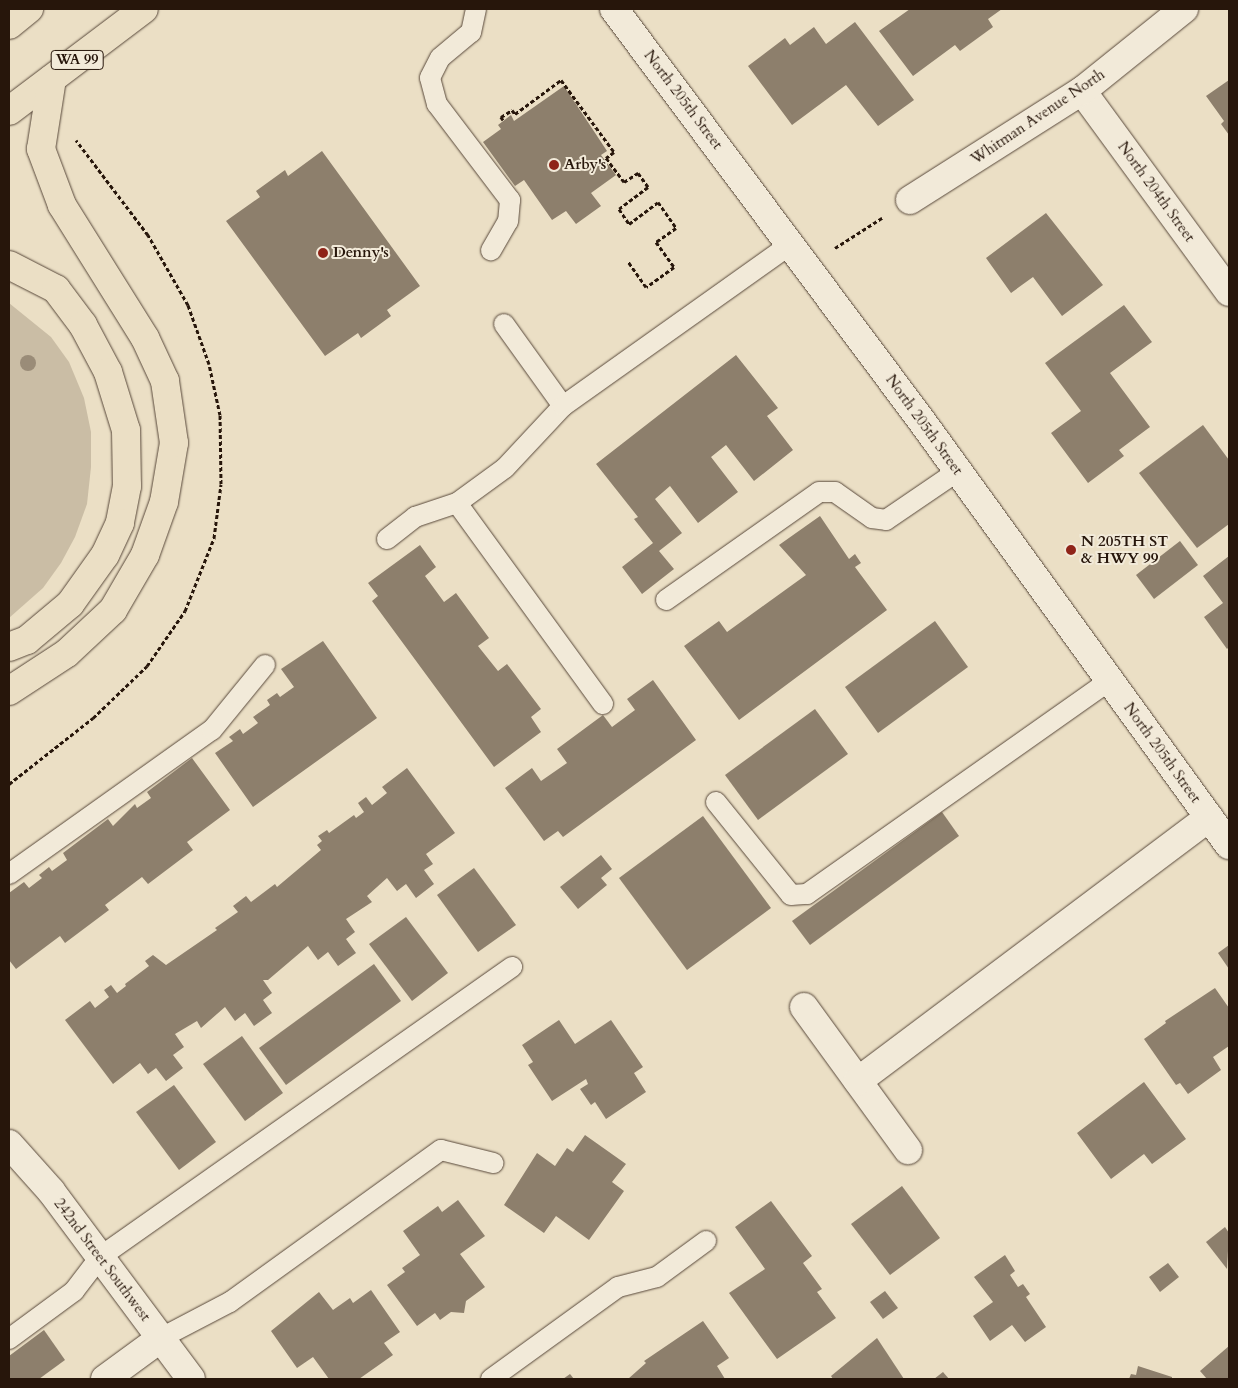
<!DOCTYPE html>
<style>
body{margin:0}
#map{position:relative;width:1238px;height:1388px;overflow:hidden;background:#ebdfc5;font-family:Cardo,serif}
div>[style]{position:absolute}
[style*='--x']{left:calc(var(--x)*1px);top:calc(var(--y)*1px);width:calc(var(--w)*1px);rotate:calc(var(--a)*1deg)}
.green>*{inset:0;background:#cabda5}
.building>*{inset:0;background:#8d7f6c}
.path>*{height:3px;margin-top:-1.5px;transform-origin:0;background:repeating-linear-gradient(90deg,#27160b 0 4px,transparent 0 6.5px)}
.roads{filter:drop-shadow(0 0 1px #58483a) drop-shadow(0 0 1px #58483a)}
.lane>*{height:20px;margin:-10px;padding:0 10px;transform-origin:10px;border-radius:10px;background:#f2ead9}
.street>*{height:28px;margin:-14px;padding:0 14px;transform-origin:14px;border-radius:14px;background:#f2ead9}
.secondary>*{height:28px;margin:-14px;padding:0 14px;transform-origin:14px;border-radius:14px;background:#f2ead9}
.highway>*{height:28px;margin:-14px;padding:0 14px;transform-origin:14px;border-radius:14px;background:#ebdfc5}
.trees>*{width:16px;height:16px;margin:-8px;border-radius:50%;background:#9a8c78}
.dots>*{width:14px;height:14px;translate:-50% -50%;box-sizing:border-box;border:2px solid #f2ead9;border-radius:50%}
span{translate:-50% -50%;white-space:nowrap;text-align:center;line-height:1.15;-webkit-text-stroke:4px #f2ead9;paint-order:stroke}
.shield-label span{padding:1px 4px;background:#f2ead9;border:1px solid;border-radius:4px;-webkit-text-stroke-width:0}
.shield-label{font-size:14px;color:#27160b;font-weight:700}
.street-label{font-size:15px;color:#27160b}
.poi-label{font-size:15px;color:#27160b;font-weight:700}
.left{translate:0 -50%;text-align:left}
.frame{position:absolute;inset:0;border:10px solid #27160b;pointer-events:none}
</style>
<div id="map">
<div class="green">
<div style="clip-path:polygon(9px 303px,51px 337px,69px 362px,84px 398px,91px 432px,91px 467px,87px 504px,75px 537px,61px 563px,43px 588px,9px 618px)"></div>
</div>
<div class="building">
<div style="clip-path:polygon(910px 9px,1002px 9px,988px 19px,993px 27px,960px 51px,955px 45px,913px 76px,879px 31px)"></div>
<div style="clip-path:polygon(855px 22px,914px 100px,878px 126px,846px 85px,792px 125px,748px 66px,785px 38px,790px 45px,814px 27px,826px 44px)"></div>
<div style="clip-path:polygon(1229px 80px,1229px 135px,1221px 124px,1224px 121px,1206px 96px)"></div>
<div style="clip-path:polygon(564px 86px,607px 151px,601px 155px,616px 175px,591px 193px,601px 206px,576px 224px,566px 211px,552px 220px,524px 180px,515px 186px,483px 142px,501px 129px,498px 125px,511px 115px,514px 121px)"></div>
<div style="clip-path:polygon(322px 151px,420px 286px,387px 310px,391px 316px,361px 338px,358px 333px,325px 356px,226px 221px,260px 197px,256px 191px,285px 170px,288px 176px)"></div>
<div style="clip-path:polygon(1046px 213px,1103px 285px,1062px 316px,1033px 277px,1011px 293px,986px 258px)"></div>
<div style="clip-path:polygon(1124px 305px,1152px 342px,1110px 373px,1150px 427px,1119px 450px,1124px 456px,1088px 483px,1051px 433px,1081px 411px,1045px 363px)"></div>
<div style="clip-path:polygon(736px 355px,778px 408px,767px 416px,793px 450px,754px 481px,726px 445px,711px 457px,738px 492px,698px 523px,670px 486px,655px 499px,682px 533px,659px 551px,674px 569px,642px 594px,622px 567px,653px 543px,634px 519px,638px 517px,596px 464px)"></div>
<div style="clip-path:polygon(1203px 425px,1229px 460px,1229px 524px,1197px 548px,1139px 473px)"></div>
<div style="clip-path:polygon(820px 516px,849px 559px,855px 554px,861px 563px,855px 567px,887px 610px,739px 720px,684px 646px,719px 621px,727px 632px,806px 575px,779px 545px)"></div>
<div style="clip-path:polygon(1180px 541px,1198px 565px,1154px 599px,1136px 575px)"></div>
<div style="clip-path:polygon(420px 545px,436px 567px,425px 576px,444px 602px,456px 593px,489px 638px,478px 646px,498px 671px,507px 664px,541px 709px,531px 717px,541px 732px,494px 767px,372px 601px,378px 596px,368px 583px)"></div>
<div style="clip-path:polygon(1229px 556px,1229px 647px,1227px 649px,1204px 617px,1223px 603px,1203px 576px)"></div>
<div style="clip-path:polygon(935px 621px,968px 667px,878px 733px,845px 687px)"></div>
<div style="clip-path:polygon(323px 641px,377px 718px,253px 807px,215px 753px,233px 741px,229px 737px,240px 729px,243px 734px,258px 723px,253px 717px,270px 705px,267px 700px,277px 693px,280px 697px,294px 687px,281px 669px)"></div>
<div style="clip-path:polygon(653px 680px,696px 740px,563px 837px,558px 831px,544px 841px,505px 788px,532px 768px,541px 781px,567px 763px,557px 749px,603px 715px,612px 727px,635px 710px,627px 699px)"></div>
<div style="clip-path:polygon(815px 709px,848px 754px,758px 820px,725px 775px)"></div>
<div style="clip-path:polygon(192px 758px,230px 810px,187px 842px,193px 850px,148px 884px,142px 877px,105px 905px,109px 910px,65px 943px,60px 936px,16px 969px,9px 960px,9px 893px,24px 882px,29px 888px,42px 878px,39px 875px,49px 867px,52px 871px,67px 860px,63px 853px,108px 819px,113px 826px,135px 804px,137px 808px,151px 798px,147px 792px)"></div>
<div style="clip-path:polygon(407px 768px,455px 833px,426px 854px,433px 864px,424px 870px,434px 884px,416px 898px,406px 884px,397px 891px,387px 878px,367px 896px,372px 902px,346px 919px,355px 932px,346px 939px,356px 953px,338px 966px,328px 952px,318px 960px,308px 946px,268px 980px,263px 980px,272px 993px,263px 1000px,272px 1013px,254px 1026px,245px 1013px,235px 1021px,225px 1007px,201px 1028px,197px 1021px,175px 1034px,184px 1047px,173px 1055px,183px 1068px,166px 1081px,156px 1068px,148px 1074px,140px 1063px,113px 1084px,65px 1020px,90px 1001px,95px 1008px,109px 997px,104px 990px,111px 985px,117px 993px,126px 986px,125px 984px,149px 966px,145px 961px,153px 955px,166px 965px,217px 930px,215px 928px,238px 912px,233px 906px,246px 896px,251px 902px,275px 884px,277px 887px,321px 850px,317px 845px,322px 841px,318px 836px,327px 830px,329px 833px,354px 815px,356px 818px,364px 812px,358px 803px,366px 797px,372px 805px,387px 793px,382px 787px)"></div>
<div style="clip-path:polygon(942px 812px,959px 836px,810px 945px,792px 921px)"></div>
<div style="clip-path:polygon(703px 816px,771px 908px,687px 970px,619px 878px)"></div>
<div style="clip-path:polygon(601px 855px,612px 869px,601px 878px,607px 885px,578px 909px,560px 887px)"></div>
<div style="clip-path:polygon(474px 868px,516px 925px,478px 952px,437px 895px)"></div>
<div style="clip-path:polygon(406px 917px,448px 973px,412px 1001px,369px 944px)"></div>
<div style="clip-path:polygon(1229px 945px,1229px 969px,1218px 953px)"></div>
<div style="clip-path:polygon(374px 964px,401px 1001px,286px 1085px,259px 1048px)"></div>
<div style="clip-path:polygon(1215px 988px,1229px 1008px,1229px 1046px,1213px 1057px,1221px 1070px,1188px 1094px,1180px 1083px,1176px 1085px,1144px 1039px,1166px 1023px,1165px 1021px)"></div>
<div style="clip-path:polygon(559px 1020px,575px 1044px,611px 1020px,643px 1067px,634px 1073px,646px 1092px,606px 1119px,595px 1102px,591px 1105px,580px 1089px,588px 1084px,586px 1079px,552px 1101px,528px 1065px,533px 1062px,522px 1045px)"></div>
<div style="clip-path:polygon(242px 1036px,283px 1093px,245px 1121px,203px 1064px)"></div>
<div style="clip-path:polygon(1144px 1082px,1186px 1139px,1152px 1164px,1144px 1154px,1111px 1179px,1077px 1133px)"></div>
<div style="clip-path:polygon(174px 1085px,216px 1142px,179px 1170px,136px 1112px)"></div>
<div style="clip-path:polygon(585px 1135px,626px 1164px,612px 1182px,624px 1191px,589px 1240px,556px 1216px,544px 1233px,504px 1205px,537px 1153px,555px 1166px,567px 1148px,573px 1152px)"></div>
<div style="clip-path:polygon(902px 1186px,940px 1238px,890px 1275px,851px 1224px)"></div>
<div style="clip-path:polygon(458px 1200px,485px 1236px,460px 1254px,485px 1287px,466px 1301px,464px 1313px,451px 1312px,440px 1320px,435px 1313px,417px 1326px,387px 1285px,405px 1272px,402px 1268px,420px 1255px,403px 1231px,438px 1206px,442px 1212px)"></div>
<div style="clip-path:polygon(771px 1201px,812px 1256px,803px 1263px,822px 1289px,817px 1292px,836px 1318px,777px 1359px,729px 1293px,765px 1269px,735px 1227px)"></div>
<div style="clip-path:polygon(1225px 1227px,1229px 1233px,1227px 1269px,1206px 1242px)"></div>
<div style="clip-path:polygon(1005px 1255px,1015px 1271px,1010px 1275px,1018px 1287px,1023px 1284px,1030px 1294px,1026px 1297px,1046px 1327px,1025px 1342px,1012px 1325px,990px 1341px,973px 1316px,993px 1302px,974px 1277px)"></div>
<div style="clip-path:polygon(1168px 1263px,1179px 1277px,1160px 1292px,1149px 1277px)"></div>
<div style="clip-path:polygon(371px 1290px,400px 1332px,384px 1343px,393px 1355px,359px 1379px,329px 1379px,313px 1357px,297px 1368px,271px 1331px,319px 1292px,333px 1310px,350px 1298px,353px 1303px)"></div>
<div style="clip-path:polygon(885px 1291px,898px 1308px,883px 1319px,870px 1302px)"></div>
<div style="clip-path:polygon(703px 1321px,729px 1358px,717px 1366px,725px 1379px,628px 1379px,646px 1363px,644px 1361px)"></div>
<div style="clip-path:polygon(44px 1330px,65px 1360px,39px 1379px,9px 1379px,9px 1356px)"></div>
<div style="clip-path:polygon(877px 1338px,904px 1379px,833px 1379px,831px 1376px)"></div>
<div style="clip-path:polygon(1229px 1346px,1229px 1379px,1207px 1379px,1200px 1371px)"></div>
<div style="clip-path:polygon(1138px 1366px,1172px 1377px,1172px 1379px,1129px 1379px,1131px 1374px,1136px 1375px)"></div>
<div style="clip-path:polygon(943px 1372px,949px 1379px,934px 1379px)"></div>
<div style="clip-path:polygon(570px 1374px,574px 1379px,563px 1379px)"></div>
</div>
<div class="path">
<div style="--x:503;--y:120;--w:4;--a:-124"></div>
<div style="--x:501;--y:117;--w:13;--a:-32"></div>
<div style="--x:512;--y:110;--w:5;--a:53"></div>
<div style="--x:515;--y:114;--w:57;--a:-36.5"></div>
<div style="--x:561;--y:80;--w:89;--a:53.6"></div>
<div style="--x:614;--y:152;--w:10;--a:143"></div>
<div style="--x:606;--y:158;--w:30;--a:53"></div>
<div style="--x:624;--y:182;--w:17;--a:-33"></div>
<div style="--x:638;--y:173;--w:17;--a:54"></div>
<div style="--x:648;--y:187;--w:36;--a:143"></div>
<div style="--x:619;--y:209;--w:18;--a:56"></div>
<div style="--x:629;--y:224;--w:36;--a:-37"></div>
<div style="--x:658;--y:202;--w:32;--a:55"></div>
<div style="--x:676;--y:228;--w:24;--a:145"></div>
<div style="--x:656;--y:242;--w:31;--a:54"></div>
<div style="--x:674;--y:267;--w:34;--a:144"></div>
<div style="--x:646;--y:287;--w:32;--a:-125"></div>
<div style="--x:835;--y:248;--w:56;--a:-32.6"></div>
<div style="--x:9;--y:784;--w:107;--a:-38.2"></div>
<div style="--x:93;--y:718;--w:75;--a:-43.9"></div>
<div style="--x:147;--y:666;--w:67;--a:-55.4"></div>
<div style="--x:185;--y:611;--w:79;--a:-68.3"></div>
<div style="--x:214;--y:538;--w:54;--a:-82.6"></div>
<div style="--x:221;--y:484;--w:69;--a:-90.8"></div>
<div style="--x:220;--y:415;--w:52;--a:-102.2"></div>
<div style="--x:209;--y:364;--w:63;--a:-109.6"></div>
<div style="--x:188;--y:305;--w:81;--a:-119.7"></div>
<div style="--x:148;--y:235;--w:119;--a:-127.2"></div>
</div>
<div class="roads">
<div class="lane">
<div style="--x:476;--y:9;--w:24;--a:102"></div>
<div style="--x:471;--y:32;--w:40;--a:140"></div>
<div style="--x:440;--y:58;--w:22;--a:117"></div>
<div style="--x:430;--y:78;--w:27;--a:75"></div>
<div style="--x:437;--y:104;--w:121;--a:52.8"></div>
<div style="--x:510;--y:200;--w:21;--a:95"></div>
<div style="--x:508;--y:221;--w:34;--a:120"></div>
<div style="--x:504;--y:324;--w:101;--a:54.3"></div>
<div style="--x:387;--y:539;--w:36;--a:-38"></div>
<div style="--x:415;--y:517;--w:44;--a:-18.4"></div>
<div style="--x:666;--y:600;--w:187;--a:-35.2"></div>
<div style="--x:819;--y:492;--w:16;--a:0"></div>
<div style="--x:835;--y:492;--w:45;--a:35.1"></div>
<div style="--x:872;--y:518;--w:14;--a:8"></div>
<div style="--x:886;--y:520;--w:87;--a:-34.2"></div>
<div style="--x:603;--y:704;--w:248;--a:-126"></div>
<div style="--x:457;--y:503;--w:59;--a:-36.1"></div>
<div style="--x:505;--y:468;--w:85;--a:-46.9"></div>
<div style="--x:563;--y:406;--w:280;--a:-35.4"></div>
<div style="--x:716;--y:802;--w:119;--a:51.1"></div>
<div style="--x:791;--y:895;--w:16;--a:-4"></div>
<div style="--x:807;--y:894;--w:371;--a:-35.2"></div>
<div style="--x:9;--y:874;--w:249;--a:-35.4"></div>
<div style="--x:212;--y:730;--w:84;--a:-50.8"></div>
<div style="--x:161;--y:1338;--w:78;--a:-27.6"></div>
<div style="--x:230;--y:1302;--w:260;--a:-35.8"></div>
<div style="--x:441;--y:1150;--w:54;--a:14"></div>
<div style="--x:9;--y:1339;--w:81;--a:-36.4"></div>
<div style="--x:74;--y:1291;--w:43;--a:-52.6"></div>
<div style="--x:100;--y:1257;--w:504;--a:-35.14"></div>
<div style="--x:491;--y:1379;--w:157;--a:-35.9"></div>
<div style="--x:618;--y:1287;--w:40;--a:-14.4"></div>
<div style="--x:657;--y:1277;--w:61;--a:-36.3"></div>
</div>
<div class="street">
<div style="--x:1082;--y:91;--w:249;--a:53.8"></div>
<div style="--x:910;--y:200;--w:204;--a:-32.4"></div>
<div style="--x:1082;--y:91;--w:131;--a:-38.8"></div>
<div style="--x:804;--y:1007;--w:177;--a:54"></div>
<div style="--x:858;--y:1081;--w:439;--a:-36.9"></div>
<div style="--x:9;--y:1144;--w:63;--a:48.2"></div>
<div style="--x:51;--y:1191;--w:234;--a:53.3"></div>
<div style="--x:105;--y:1379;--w:69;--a:-36.2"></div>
</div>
<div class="secondary">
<div style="--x:614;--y:9;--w:513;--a:53.24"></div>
<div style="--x:921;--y:420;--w:525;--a:54.07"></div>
</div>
<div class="highway">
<div style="--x:9;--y:25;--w:26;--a:-39"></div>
<div style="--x:9;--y:111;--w:169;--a:-37.1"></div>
<div style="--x:9;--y:265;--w:53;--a:27.1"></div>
<div style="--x:56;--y:289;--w:45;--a:53.1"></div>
<div style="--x:83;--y:325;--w:53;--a:62"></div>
<div style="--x:108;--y:372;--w:61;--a:72.8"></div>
<div style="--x:126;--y:430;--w:56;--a:89"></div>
<div style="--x:127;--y:486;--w:38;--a:101"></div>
<div style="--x:120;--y:523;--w:35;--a:115"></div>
<div style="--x:105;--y:555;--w:60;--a:125.5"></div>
<div style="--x:70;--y:604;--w:56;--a:140.1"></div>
<div style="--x:27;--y:640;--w:19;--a:159"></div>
<div style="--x:9;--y:691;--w:69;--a:-33.2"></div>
<div style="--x:67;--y:653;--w:63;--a:-43.1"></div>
<div style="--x:113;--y:610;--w:64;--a:-59.8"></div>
<div style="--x:145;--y:555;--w:56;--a:-70.3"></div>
<div style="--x:164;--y:502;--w:60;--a:-80.4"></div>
<div style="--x:174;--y:443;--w:63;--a:-98.3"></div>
<div style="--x:165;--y:381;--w:47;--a:-114.9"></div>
<div style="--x:145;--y:338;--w:157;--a:-122"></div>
<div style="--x:62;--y:205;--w:60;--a:-110.6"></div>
<div style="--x:41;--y:149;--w:71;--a:-81.1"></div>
</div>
</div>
<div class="trees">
<div style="left:28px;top:363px"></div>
</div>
<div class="dots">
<div style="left:554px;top:165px;background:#8f2418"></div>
<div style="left:323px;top:253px;background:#8f2418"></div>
<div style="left:1071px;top:550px;background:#8f2418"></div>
</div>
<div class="shield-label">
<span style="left:77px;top:60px">WA 99</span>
</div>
<div class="street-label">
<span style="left:683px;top:100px;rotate:53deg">North 205th Street</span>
<span style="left:1038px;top:117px;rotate:-34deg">Whitman Avenue North</span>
<span style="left:1156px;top:192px;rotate:54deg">North 204th Street</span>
<span style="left:924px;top:425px;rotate:54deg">North 205th Street</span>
<span style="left:1162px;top:753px;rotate:54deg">North 205th Street</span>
<span style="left:102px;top:1260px;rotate:53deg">242nd Street Southwest</span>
</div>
<div class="poi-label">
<span class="left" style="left:564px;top:165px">Arby's</span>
<span class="left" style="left:333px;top:253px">Denny's</span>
<span class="left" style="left:1081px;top:550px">N 205TH ST<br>&amp; HWY 99</span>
</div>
<div class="frame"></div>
</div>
